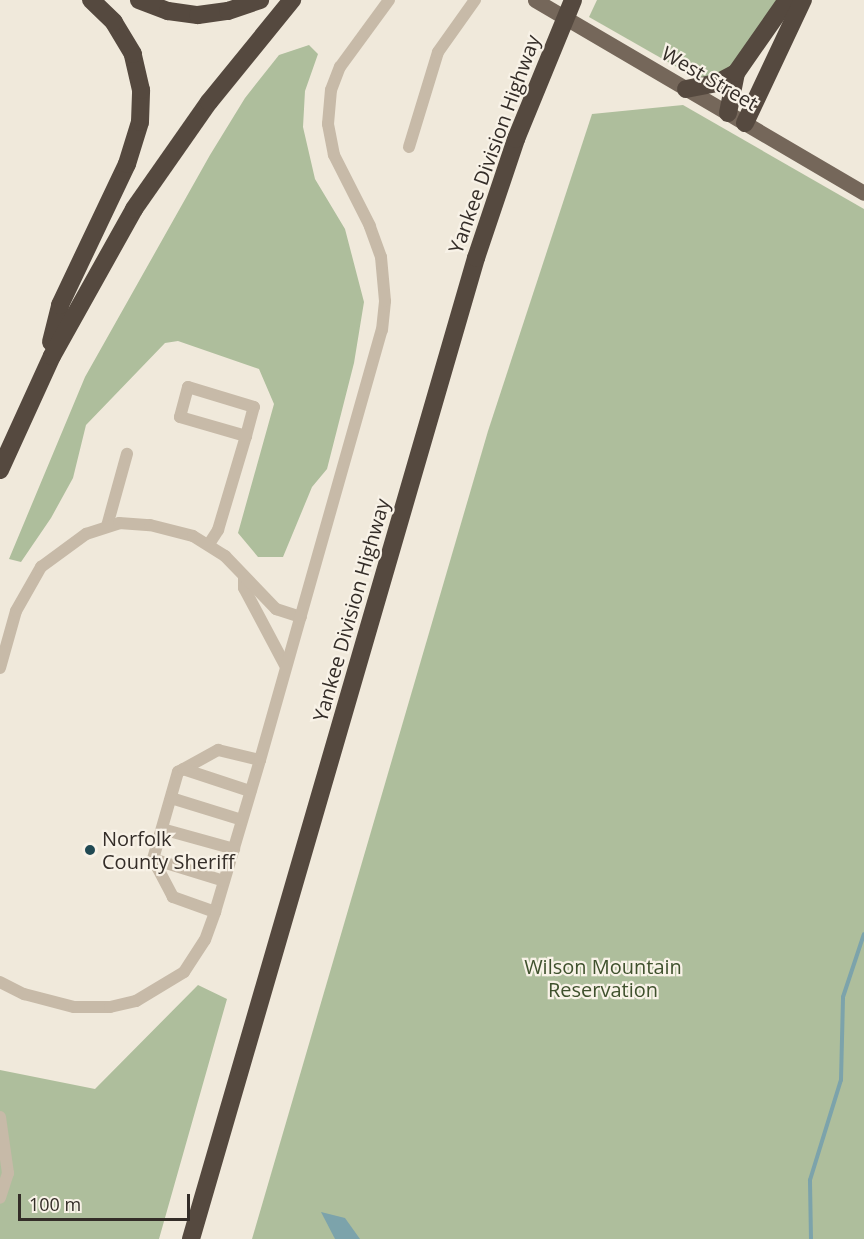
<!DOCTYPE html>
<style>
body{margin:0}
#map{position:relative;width:864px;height:1239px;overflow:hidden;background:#f0e9db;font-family:"Open Sans",sans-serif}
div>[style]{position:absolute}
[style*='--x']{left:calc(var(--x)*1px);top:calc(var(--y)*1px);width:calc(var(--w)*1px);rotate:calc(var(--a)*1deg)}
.green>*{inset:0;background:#aebe9c}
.water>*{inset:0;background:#7ca3ab}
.stream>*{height:4px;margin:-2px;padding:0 2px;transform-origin:2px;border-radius:2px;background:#7ca3ab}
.minor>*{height:12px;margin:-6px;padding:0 6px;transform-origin:6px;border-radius:6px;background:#c7baa8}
.major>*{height:15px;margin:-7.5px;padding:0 7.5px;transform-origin:7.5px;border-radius:7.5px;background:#75675a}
.highway>*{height:18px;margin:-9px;padding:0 9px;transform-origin:9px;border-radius:9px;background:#55493f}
.dots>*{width:16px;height:16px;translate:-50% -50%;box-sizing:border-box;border:3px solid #f8f2e7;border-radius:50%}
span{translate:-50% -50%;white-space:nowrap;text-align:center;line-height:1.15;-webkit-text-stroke:4.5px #f8f2e7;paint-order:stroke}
.street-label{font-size:20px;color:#342d28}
.poi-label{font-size:20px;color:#342d28}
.left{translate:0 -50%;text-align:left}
.park-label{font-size:20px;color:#3f512d}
.scale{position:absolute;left:18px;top:1194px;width:172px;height:27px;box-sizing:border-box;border:3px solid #342d28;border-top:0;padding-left:8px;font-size:18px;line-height:21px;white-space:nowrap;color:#342d28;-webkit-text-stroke:4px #f8f2e7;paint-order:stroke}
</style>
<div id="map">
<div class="green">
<div style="clip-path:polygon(597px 0,778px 0,758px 34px,724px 73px,696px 78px,589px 17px)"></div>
<div style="clip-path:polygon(309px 45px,318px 54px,305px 91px,303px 127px,315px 179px,345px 229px,364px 302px,354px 363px,327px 469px,312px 487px,283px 557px,258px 557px,238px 533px,274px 404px,259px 369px,178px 341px,165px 343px,86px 425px,73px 478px,51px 518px,21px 562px,9px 559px,85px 377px,210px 155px,245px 98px,279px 55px)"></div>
<div style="clip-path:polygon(683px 105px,864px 209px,864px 1239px,252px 1239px,488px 431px,592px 114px)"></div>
<div style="clip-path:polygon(198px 985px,227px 999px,159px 1239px,0 1239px,0 1070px,95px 1089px)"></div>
</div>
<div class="water">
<div style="clip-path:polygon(321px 1212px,345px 1218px,360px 1239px,335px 1239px)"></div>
</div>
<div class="stream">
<div style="--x:811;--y:1239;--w:59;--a:-91"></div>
<div style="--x:810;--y:1180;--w:105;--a:-72.8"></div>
<div style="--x:841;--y:1080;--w:83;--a:-88.6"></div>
<div style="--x:843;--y:997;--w:66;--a:-71.6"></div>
</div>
<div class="minor">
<div style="--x:409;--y:147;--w:99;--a:-73"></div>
<div style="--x:438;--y:52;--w:64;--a:-54.6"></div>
<div style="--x:107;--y:526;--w:75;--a:-74.5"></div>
<div style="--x:209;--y:544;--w:17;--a:-57"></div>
<div style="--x:218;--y:530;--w:98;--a:-73.4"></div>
<div style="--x:246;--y:436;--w:30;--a:-75"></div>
<div style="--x:254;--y:407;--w:69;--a:-163.1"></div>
<div style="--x:188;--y:387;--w:31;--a:105"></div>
<div style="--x:180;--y:417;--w:69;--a:16.1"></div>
<div style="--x:244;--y:577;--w:11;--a:90"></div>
<div style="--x:244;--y:588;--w:89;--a:62"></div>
<div style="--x:0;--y:668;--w:59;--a:-74.3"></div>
<div style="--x:16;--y:611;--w:51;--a:-60.4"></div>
<div style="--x:41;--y:567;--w:56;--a:-36.3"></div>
<div style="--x:86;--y:534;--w:35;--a:-18"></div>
<div style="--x:119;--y:523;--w:31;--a:4"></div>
<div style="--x:150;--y:525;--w:44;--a:14.3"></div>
<div style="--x:193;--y:536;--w:38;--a:32"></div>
<div style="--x:225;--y:556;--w:74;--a:46.1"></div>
<div style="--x:276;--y:609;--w:26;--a:18"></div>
<div style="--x:260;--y:760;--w:159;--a:106.5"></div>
<div style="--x:215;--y:912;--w:45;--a:-160.3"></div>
<div style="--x:173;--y:897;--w:43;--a:-117.8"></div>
<div style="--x:153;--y:859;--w:91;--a:-74"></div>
<div style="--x:178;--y:772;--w:46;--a:-28.8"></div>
<div style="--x:218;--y:750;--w:43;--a:13.4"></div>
<div style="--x:260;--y:760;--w:447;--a:-74.2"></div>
<div style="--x:382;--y:330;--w:29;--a:-84"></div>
<div style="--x:385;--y:301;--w:44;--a:-95.2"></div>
<div style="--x:381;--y:257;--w:33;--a:-110"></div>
<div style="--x:370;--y:226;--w:80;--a:-116.9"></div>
<div style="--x:334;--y:155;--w:32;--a:-101"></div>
<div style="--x:328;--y:124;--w:34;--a:-85"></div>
<div style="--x:331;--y:90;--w:25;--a:-69"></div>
<div style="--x:340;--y:67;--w:83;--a:-53.8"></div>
<div style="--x:183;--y:769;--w:71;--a:18.2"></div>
<div style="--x:171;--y:798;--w:74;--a:17.2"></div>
<div style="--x:162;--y:829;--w:75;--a:15.5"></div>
<div style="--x:153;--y:859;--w:74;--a:17.2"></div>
<div style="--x:0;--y:982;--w:27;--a:27"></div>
<div style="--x:24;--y:994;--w:52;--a:14.6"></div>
<div style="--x:74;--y:1007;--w:36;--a:0"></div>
<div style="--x:110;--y:1007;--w:27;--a:-13"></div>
<div style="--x:136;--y:1001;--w:56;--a:-31.1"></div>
<div style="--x:184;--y:972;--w:38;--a:-57"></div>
<div style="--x:205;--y:940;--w:30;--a:-70"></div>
<div style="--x:0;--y:1117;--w:57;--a:81.9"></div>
<div style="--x:8;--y:1173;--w:26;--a:108"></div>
</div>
<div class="major">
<div style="--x:535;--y:0;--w:381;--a:30.4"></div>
</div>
<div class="highway">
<div style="--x:139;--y:0;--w:31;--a:21"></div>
<div style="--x:168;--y:11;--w:30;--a:8"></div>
<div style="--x:198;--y:15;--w:30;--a:-8"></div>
<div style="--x:228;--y:11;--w:34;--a:-19"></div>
<div style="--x:686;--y:89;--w:32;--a:-11"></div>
<div style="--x:717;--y:83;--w:21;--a:-28"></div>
<div style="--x:728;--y:113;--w:41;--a:-78.7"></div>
<div style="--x:736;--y:73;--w:89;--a:-55.1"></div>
<div style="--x:745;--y:123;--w:136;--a:-64.8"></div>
<div style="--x:51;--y:342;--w:38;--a:-76"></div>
<div style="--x:60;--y:305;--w:156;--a:-64.6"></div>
<div style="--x:127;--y:164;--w:44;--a:-72.8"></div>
<div style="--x:140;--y:122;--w:32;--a:-88"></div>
<div style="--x:141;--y:90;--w:37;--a:-103"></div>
<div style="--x:133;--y:54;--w:37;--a:-121"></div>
<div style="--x:114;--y:22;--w:32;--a:-136"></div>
<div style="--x:0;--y:470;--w:125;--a:-65.5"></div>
<div style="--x:52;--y:356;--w:168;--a:-60.8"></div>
<div style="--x:134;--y:209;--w:131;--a:-55"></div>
<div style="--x:209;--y:102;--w:132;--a:-50.9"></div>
<div style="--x:191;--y:1239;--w:1022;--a:-73.8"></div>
<div style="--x:476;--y:258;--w:126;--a:-71.4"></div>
<div style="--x:516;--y:139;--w:150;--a:-67.7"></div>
</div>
<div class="dots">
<div style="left:90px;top:850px;background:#204953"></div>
</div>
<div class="street-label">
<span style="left:710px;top:78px;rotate:30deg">West Street</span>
<span style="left:494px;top:144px;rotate:-70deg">Yankee Division Highway</span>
<span style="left:351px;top:610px;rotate:-74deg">Yankee Division Highway</span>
</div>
<div class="poi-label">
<span class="left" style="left:102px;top:850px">Norfolk<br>County Sheriff</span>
</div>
<div class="park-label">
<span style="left:603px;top:978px">Wilson Mountain<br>Reservation</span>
</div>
<div class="scale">100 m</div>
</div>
